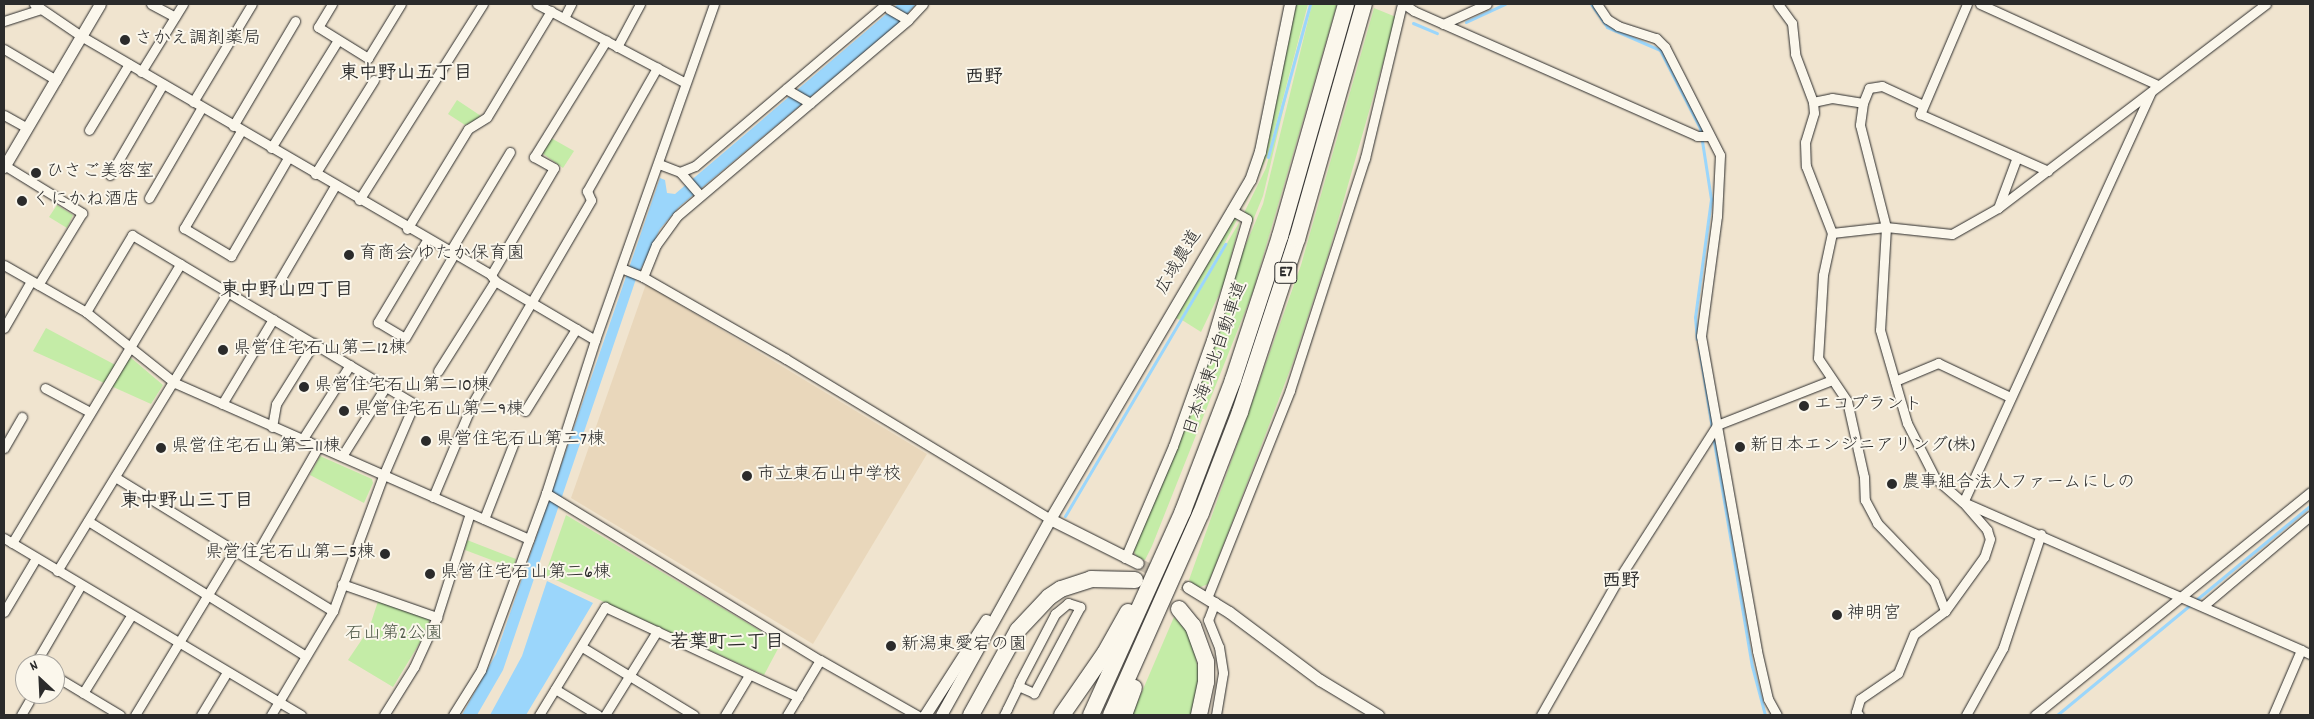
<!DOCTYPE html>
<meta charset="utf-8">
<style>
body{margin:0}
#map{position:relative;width:2314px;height:719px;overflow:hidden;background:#f0e4cf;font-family:Dekko,"Klee One",sans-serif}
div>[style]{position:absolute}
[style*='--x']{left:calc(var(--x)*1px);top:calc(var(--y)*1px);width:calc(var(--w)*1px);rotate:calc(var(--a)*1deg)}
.built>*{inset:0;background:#e9d7bb}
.green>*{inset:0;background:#c4eca7}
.water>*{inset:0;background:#9bd6fb}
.stream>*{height:3px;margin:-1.5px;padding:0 1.5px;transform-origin:1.5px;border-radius:1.5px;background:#9bd6fb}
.tertiary-tunnel>*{height:11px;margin-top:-5.5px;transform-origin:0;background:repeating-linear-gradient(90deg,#c9bfae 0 11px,transparent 0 16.5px)}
.roads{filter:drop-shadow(0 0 1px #2b2b2b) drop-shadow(0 0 1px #2b2b2b)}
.minor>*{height:9px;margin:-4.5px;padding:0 4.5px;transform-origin:4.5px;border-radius:4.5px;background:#fbf7ec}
.tertiary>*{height:11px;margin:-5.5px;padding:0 5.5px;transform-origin:5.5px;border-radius:5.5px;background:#fbf7ec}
.motorway>*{height:16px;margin:-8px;padding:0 8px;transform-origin:8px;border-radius:8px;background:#fbf7ec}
.dots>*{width:14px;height:14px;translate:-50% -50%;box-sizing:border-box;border:2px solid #fbf7ec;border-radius:50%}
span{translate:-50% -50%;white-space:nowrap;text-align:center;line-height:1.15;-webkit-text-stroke:4px #fbf7ec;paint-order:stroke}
.shield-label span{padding:1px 4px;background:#fbf7ec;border:1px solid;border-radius:4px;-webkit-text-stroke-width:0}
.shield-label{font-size:16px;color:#2b2b2b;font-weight:700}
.poi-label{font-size:18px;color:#2b2b2b}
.left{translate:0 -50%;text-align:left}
.right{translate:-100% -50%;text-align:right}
.street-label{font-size:18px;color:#2b2b2b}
.park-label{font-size:18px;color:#515b4a}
.neighbourhood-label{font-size:19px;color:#2b2b2b;font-weight:700}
.frame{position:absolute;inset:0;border:5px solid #2b2b2b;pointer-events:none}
.north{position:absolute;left:15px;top:654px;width:50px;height:50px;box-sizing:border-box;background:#fbf7ec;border:1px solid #a8a59f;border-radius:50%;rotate:335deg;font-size:14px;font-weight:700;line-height:20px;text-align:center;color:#2b2b2b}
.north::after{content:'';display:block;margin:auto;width:18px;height:22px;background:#2b2b2b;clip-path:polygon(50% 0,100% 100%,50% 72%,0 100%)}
</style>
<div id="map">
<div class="built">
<div style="clip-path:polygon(646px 284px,927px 454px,813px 644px,571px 498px)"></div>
</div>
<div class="green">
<div style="clip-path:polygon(1296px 4px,1308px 4px,1268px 155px,1241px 212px,1266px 151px)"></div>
<div style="clip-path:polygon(1312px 4px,1337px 4px,1252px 294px,1152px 546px,1145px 560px,1138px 559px,1133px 550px,1238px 263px,1263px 204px)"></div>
<div style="clip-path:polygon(1374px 8px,1396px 17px,1328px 255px,1293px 362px,1233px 520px,1208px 584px,1198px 588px,1189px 580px,1301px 265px)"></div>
<div style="clip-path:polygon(1306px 14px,1263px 196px,1244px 242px,1244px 213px,1266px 168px)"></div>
<div style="clip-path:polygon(457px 100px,481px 116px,479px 119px,465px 125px,448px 114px)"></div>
<div style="clip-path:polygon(551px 138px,574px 151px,563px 168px,542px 153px)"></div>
<div style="clip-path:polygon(57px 205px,73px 215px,67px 228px,49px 217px)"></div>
<div style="clip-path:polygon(1234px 218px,1238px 218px,1222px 248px,1180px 320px,1176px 318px)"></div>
<div style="clip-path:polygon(1240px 221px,1224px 284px,1201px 332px,1182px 320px)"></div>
<div style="clip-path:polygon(46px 328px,121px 368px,130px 357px,163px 385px,151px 404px,33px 351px)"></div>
<div style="clip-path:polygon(320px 456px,372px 479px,373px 483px,364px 503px,310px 475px)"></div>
<div style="clip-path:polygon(566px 515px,781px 643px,764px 675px,545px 575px)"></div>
<div style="clip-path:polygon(467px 540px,516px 559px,513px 568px,465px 550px)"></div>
<div style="clip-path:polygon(378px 601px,430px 619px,425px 634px,393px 687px,348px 660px,369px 629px)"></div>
<div style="clip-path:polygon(1174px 617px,1186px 630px,1194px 648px,1199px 676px,1191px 714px,1132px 715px)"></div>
</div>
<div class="water">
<div style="clip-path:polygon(898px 4px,916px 4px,900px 22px,679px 207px,660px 229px,636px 279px,503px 670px,477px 715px,462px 715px,496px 654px,660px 178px,665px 180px,667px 193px,675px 194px)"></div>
<div style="clip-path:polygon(547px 581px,593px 603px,526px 715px,490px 715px,522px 656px)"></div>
</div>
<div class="stream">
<div style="--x:1591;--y:4;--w:28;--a:55"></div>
<div style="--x:1607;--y:27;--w:58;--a:23.5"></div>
<div style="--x:1660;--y:50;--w:88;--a:62.9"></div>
<div style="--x:1700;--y:128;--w:72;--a:81.2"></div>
<div style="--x:1711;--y:199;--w:119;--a:97.7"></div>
<div style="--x:1695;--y:317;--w:22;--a:85"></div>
<div style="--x:1466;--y:22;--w:43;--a:-24.8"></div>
<div style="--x:1413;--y:23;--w:26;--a:23"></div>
<div style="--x:1268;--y:157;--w:159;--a:-74.6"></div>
<div style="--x:1699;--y:347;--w:82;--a:80.9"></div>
<div style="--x:1713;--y:436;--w:233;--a:80.4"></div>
<div style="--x:1752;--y:666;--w:51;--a:75.1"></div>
<div style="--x:1065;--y:516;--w:316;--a:-59.5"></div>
<div style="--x:2057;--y:715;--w:328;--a:-39.6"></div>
</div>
<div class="tertiary-tunnel">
<div style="--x:1138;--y:563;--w:55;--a:25.6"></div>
</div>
<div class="roads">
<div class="minor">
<div style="--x:34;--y:4;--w:57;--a:34.2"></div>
<div style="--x:81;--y:36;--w:475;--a:30.2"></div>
<div style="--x:491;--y:275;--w:7;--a:56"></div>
<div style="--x:495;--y:281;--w:116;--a:30.5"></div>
<div style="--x:151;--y:4;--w:27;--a:28"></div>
<div style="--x:332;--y:4;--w:27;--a:121"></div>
<div style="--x:318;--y:27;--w:59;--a:31.8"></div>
<div style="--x:368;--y:58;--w:63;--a:-58.6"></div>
<div style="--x:537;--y:4;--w:166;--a:28"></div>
<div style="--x:1404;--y:4;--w:12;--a:35"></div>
<div style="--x:1414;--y:11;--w:309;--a:23.8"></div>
<div style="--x:1697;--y:136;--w:12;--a:0"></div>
<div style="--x:1597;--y:4;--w:18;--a:56"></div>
<div style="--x:1607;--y:19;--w:13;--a:32"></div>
<div style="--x:1618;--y:26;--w:40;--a:18"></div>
<div style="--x:1656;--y:38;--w:13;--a:45"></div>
<div style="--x:1665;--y:47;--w:121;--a:63"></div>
<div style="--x:1720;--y:155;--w:61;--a:92.8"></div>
<div style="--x:1717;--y:216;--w:121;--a:97.6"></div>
<div style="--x:1701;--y:336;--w:320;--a:79.9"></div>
<div style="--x:1757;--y:651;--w:49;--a:77.1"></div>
<div style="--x:1768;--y:699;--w:18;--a:61"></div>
<div style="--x:1778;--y:4;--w:24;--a:54"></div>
<div style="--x:1792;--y:23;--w:31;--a:84"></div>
<div style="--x:1795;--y:54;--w:51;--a:69.4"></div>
<div style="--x:1813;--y:102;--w:11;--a:85"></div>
<div style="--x:1814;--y:113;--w:30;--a:107"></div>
<div style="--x:1805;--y:142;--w:24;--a:88"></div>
<div style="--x:1806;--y:166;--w:72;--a:68.8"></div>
<div style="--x:1832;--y:233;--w:43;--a:102.1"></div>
<div style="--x:1823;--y:275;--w:83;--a:93.4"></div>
<div style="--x:1818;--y:358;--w:52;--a:56"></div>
<div style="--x:1847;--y:401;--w:78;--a:77.4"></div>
<div style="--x:1864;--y:477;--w:23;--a:88"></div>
<div style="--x:1865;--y:500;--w:26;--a:62"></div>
<div style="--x:1877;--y:523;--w:82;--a:46"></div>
<div style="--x:1934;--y:582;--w:31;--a:69"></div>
<div style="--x:1945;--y:611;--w:39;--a:143"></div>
<div style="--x:1914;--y:634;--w:42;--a:112.3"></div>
<div style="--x:1898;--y:673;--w:46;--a:145.6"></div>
<div style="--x:1860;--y:699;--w:14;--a:107"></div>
<div style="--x:1856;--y:712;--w:4;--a:45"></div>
<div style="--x:1967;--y:4;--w:120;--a:113.1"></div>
<div style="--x:1920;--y:114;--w:140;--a:24"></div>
<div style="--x:1980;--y:4;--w:196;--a:24.5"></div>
<div style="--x:889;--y:9;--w:20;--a:30"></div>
<div style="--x:564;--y:18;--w:16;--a:-63"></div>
<div style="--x:4;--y:21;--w:39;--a:-18"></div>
<div style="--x:1443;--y:24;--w:48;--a:-24.4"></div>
<div style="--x:617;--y:47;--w:49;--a:-61.9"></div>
<div style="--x:4;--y:49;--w:61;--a:30.8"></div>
<div style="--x:141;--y:72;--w:80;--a:-58.3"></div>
<div style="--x:786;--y:89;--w:28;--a:30"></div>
<div style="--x:2151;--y:92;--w:451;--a:114.6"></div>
<div style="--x:1963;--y:502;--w:369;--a:23.6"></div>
<div style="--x:2301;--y:650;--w:71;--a:113.3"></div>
<div style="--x:193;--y:102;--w:114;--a:-59"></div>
<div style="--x:1813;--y:102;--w:19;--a:-12"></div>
<div style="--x:1832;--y:98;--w:31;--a:9"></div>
<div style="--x:1863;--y:103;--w:16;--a:-68"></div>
<div style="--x:1869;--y:88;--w:13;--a:-9"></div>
<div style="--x:1882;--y:86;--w:45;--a:24.9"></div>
<div style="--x:1863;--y:103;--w:22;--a:98"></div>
<div style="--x:1860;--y:125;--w:105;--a:75.7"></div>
<div style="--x:1886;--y:227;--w:103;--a:93.3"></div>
<div style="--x:1880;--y:330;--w:97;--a:73.8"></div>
<div style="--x:1907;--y:423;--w:62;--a:63"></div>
<div style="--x:1935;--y:478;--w:37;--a:41"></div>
<div style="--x:1963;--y:502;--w:37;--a:49"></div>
<div style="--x:1987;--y:530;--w:9;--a:72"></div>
<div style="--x:1990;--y:539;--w:19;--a:108"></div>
<div style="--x:1984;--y:557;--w:67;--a:125.8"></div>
<div style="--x:4;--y:115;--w:26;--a:29"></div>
<div style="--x:233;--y:126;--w:122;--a:-59.4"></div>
<div style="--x:89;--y:130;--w:77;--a:-58.8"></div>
<div style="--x:241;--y:131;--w:113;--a:120.4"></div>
<div style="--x:184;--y:228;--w:55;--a:30.8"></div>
<div style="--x:231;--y:256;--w:113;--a:-59.8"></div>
<div style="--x:271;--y:148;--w:127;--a:-58.2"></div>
<div style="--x:659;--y:164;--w:22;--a:21"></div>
<div style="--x:680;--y:172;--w:16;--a:-22"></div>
<div style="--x:695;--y:166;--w:250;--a:-40.3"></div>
<div style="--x:4;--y:165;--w:92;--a:31.6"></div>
<div style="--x:82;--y:213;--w:84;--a:121.4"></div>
<div style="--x:680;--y:172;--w:30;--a:49"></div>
<div style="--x:315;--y:174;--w:111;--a:-57.9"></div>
<div style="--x:110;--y:175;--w:105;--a:-59.8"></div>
<div style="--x:149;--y:198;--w:105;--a:-59.8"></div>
<div style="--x:359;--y:200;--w:232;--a:-57.7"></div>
<div style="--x:1998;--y:208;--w:54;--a:-69.6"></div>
<div style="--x:407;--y:229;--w:117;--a:-58.6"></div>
<div style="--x:468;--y:129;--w:22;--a:-32"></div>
<div style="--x:487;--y:117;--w:124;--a:-58.9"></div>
<div style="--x:1832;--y:233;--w:54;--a:-6.3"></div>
<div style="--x:1886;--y:227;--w:66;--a:6.1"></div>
<div style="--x:1952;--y:234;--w:53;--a:-29.5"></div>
<div style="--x:1998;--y:208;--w:337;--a:-37.3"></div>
<div style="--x:427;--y:240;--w:96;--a:120.9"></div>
<div style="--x:378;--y:322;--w:31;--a:31"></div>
<div style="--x:405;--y:338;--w:95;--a:-59.7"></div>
<div style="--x:449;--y:253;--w:118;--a:-58.9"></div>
<div style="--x:4;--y:265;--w:95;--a:29.8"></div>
<div style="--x:86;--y:312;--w:114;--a:38.6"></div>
<div style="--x:175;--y:383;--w:387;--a:23.8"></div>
<div style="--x:621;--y:268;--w:24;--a:22"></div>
<div style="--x:643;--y:277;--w:165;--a:29.8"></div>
<div style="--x:786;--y:359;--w:309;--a:31.2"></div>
<div style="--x:491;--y:275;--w:124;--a:-59.5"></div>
<div style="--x:554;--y:168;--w:23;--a:-151"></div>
<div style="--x:534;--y:157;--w:137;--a:-58.2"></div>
<div style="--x:643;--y:277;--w:35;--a:-68"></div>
<div style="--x:656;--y:245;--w:36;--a:-54"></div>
<div style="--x:677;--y:216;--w:303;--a:-40.3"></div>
<div style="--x:908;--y:20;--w:22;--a:-47"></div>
<div style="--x:278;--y:283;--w:113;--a:-59.6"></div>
<div style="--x:86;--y:312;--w:90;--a:-59.1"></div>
<div style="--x:132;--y:235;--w:329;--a:30.9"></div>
<div style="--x:414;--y:404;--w:78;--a:113.3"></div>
<div style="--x:383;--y:476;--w:144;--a:110.3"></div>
<div style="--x:333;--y:611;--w:121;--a:120.8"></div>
<div style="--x:4;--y:328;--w:54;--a:-60.1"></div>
<div style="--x:438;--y:371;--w:107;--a:-57.7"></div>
<div style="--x:1895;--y:381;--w:47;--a:-22.7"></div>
<div style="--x:1938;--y:363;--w:80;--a:25.3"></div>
<div style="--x:45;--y:388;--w:51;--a:28.1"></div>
<div style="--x:222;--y:404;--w:99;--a:-59"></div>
<div style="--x:525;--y:411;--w:97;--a:-58.1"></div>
<div style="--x:272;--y:427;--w:23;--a:-80"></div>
<div style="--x:276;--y:404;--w:72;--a:-58.1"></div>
<div style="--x:302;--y:440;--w:89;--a:-57.4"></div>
<div style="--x:4;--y:448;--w:36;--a:-60"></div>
<div style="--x:342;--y:456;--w:83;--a:-57.8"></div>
<div style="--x:115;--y:477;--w:256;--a:31.6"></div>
<div style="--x:546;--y:493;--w:321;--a:31.4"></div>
<div style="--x:820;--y:660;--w:112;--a:29.6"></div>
<div style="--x:433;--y:497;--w:101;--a:-67.2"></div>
<div style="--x:472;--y:404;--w:236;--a:-59.7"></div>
<div style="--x:591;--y:200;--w:10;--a:-114"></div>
<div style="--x:587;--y:191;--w:142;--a:-60.4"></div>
<div style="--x:484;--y:519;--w:88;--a:-68.7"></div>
<div style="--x:88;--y:521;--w:256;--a:31.8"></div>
<div style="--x:4;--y:538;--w:346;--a:30.8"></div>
<div style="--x:12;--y:543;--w:326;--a:-58.9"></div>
<div style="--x:1125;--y:558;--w:122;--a:-66.8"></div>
<div style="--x:1173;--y:446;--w:113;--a:-70.3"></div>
<div style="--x:1211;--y:340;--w:126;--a:-73.4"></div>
<div style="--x:1247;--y:219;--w:18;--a:-151"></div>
<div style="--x:253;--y:560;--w:130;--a:-60.1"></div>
<div style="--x:57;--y:571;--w:327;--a:-58.5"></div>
<div style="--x:342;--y:584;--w:101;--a:19.2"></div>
<div style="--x:1207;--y:598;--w:224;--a:-68.2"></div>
<div style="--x:1290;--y:390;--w:244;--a:-72.1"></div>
<div style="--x:1365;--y:158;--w:158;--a:-76.5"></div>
<div style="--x:1215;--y:602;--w:19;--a:111"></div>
<div style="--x:1208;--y:620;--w:29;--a:68"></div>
<div style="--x:1219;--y:647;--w:26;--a:81"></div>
<div style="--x:1223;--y:673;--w:43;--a:99.5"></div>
<div style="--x:2203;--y:606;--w:140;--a:-40.1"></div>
<div style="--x:4;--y:612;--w:63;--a:-59.3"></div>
<div style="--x:582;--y:647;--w:131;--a:31.3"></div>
<div style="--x:2301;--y:650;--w:10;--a:24"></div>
<div style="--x:35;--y:664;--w:91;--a:-59.8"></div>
<div style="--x:55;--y:676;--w:76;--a:31"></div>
<div style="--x:555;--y:689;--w:50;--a:31.2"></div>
<div style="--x:83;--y:693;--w:91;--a:-58.1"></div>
<div style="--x:21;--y:715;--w:16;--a:-60"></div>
<div style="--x:135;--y:715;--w:193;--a:-58.8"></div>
<div style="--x:201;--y:715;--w:50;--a:-58.8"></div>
<div style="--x:384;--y:715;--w:57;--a:-58"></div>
<div style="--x:414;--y:667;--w:55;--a:-65.3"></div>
<div style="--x:437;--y:617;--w:109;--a:-72.4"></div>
<div style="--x:453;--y:715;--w:53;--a:-58.1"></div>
<div style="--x:481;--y:670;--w:189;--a:-69.8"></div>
<div style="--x:546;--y:493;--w:161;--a:-72.2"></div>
<div style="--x:595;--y:340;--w:356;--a:-70.5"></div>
<div style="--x:539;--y:715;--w:127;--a:-58.6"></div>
<div style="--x:605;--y:607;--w:213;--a:25"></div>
<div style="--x:605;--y:715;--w:99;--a:-58.2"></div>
<div style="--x:725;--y:715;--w:47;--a:-59"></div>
<div style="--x:787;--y:715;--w:64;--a:-59"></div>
<div style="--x:1004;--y:715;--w:7;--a:-63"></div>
<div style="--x:1007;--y:709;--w:25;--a:-64"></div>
<div style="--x:1018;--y:686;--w:5;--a:-68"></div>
<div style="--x:1020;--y:681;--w:76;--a:-62.4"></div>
<div style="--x:1055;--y:614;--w:17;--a:-40"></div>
<div style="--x:1068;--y:603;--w:13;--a:18"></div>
<div style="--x:1080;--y:607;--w:98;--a:118.1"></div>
<div style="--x:1034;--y:693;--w:17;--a:-156"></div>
<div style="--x:1541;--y:715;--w:152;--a:-60.4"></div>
<div style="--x:1616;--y:583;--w:188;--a:-57.4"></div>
<div style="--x:1717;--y:425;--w:123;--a:-21.4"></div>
<div style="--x:1966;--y:715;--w:77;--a:-61.1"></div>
<div style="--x:2003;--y:648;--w:120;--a:-71.6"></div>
<div style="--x:2035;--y:715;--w:354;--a:-39"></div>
</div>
<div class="tertiary">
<div style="--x:4;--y:167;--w:189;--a:-59.5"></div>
<div style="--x:1050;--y:519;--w:98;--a:26.6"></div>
<div style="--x:1188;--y:587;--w:48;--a:31.4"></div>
<div style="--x:1229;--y:612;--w:114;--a:36.8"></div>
<div style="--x:1320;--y:680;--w:68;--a:31.1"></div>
<div style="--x:925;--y:715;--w:113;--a:-57.3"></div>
<div style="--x:941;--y:715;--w:224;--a:-60.9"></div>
<div style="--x:1050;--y:519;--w:394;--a:-59.5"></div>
<div style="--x:1250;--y:180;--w:31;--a:-71"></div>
<div style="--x:1260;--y:151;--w:150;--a:-78.5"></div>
</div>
<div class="motorway">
<div style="--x:1179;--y:609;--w:22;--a:51"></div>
<div style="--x:1193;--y:626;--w:38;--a:70"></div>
<div style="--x:1206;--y:662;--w:20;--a:90"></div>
<div style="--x:1206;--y:682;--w:34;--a:102"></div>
<div style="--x:971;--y:715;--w:97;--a:-61.1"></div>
<div style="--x:1018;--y:630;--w:45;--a:-46.8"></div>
<div style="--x:1049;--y:597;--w:14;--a:-34"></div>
<div style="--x:1061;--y:589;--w:32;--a:-18"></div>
<div style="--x:1091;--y:579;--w:44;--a:1.3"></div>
<div style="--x:1062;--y:715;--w:75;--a:-55.3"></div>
<div style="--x:1105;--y:653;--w:47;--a:-60.7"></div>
<div style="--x:1091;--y:715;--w:224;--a:-65.7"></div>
<div style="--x:1183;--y:511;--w:140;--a:-69.1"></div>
<div style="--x:1233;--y:380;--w:151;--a:-71.9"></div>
<div style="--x:1280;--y:236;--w:241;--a:-74.1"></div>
<div style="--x:1111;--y:715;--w:221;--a:-66"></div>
<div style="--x:1201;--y:513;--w:108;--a:-68.9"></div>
<div style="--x:1240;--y:412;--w:182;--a:-71.8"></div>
<div style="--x:1297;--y:239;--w:244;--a:-74.1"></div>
<div style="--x:1124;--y:715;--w:29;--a:-70"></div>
</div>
</div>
<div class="dots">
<div style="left:125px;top:40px;background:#2b2b2b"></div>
<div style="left:36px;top:173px;background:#2b2b2b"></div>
<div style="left:22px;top:201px;background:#2b2b2b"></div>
<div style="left:349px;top:255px;background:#2b2b2b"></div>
<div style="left:223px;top:350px;background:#2b2b2b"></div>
<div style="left:304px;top:387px;background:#2b2b2b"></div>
<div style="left:1804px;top:406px;background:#2b2b2b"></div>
<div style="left:344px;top:411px;background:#2b2b2b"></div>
<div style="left:426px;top:441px;background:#2b2b2b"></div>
<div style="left:1740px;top:447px;background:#2b2b2b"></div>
<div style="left:161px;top:448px;background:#2b2b2b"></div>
<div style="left:747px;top:476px;background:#2b2b2b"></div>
<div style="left:1892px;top:484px;background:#2b2b2b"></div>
<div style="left:385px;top:554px;background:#2b2b2b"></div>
<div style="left:430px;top:574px;background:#2b2b2b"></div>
<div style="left:1837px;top:615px;background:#2b2b2b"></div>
<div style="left:891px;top:646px;background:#2b2b2b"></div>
</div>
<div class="shield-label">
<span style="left:1286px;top:273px">E7</span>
</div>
<div class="poi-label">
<span class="left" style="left:135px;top:40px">さかえ調剤薬局</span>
<span class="left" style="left:46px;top:173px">ひさご美容室</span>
<span class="left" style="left:32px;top:201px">くにかね酒店</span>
<span class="left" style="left:359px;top:255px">育商会 ゆたか保育園</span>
<span class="left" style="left:233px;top:350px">県営住宅石山第二12棟</span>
<span class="left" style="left:314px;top:387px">県営住宅石山第二10棟</span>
<span class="left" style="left:1814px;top:406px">エコプラント</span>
<span class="left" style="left:354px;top:411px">県営住宅石山第二9棟</span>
<span class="left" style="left:436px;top:441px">県営住宅石山第二7棟</span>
<span class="left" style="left:1750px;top:447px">新日本エンジニアリング(株)</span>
<span class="left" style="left:171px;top:448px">県営住宅石山第二11棟</span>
<span class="left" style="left:757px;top:476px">市立東石山中学校</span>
<span class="left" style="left:1902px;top:484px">農事組合法人ファームにしの</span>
<span class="right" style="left:375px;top:554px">県営住宅石山第二5棟</span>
<span class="left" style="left:440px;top:574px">県営住宅石山第二6棟</span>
<span class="left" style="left:1847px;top:615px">神明宮</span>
<span class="left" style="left:901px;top:646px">新潟東愛宕の園</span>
</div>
<div class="street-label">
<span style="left:1180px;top:263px;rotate:-59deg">広域農道</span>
<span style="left:1217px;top:359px;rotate:-71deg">日本海東北自動車道</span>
</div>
<div class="park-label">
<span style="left:394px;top:635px">石山第2公園</span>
</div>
<div class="neighbourhood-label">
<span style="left:406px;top:75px">東中野山五丁目</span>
<span style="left:984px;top:79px">西野</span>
<span style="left:287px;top:292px">東中野山四丁目</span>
<span style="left:187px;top:503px">東中野山三丁目</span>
<span style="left:1621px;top:583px">西野</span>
<span style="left:727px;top:644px">若葉町二丁目</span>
</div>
<div class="frame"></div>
<div class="north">N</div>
</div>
